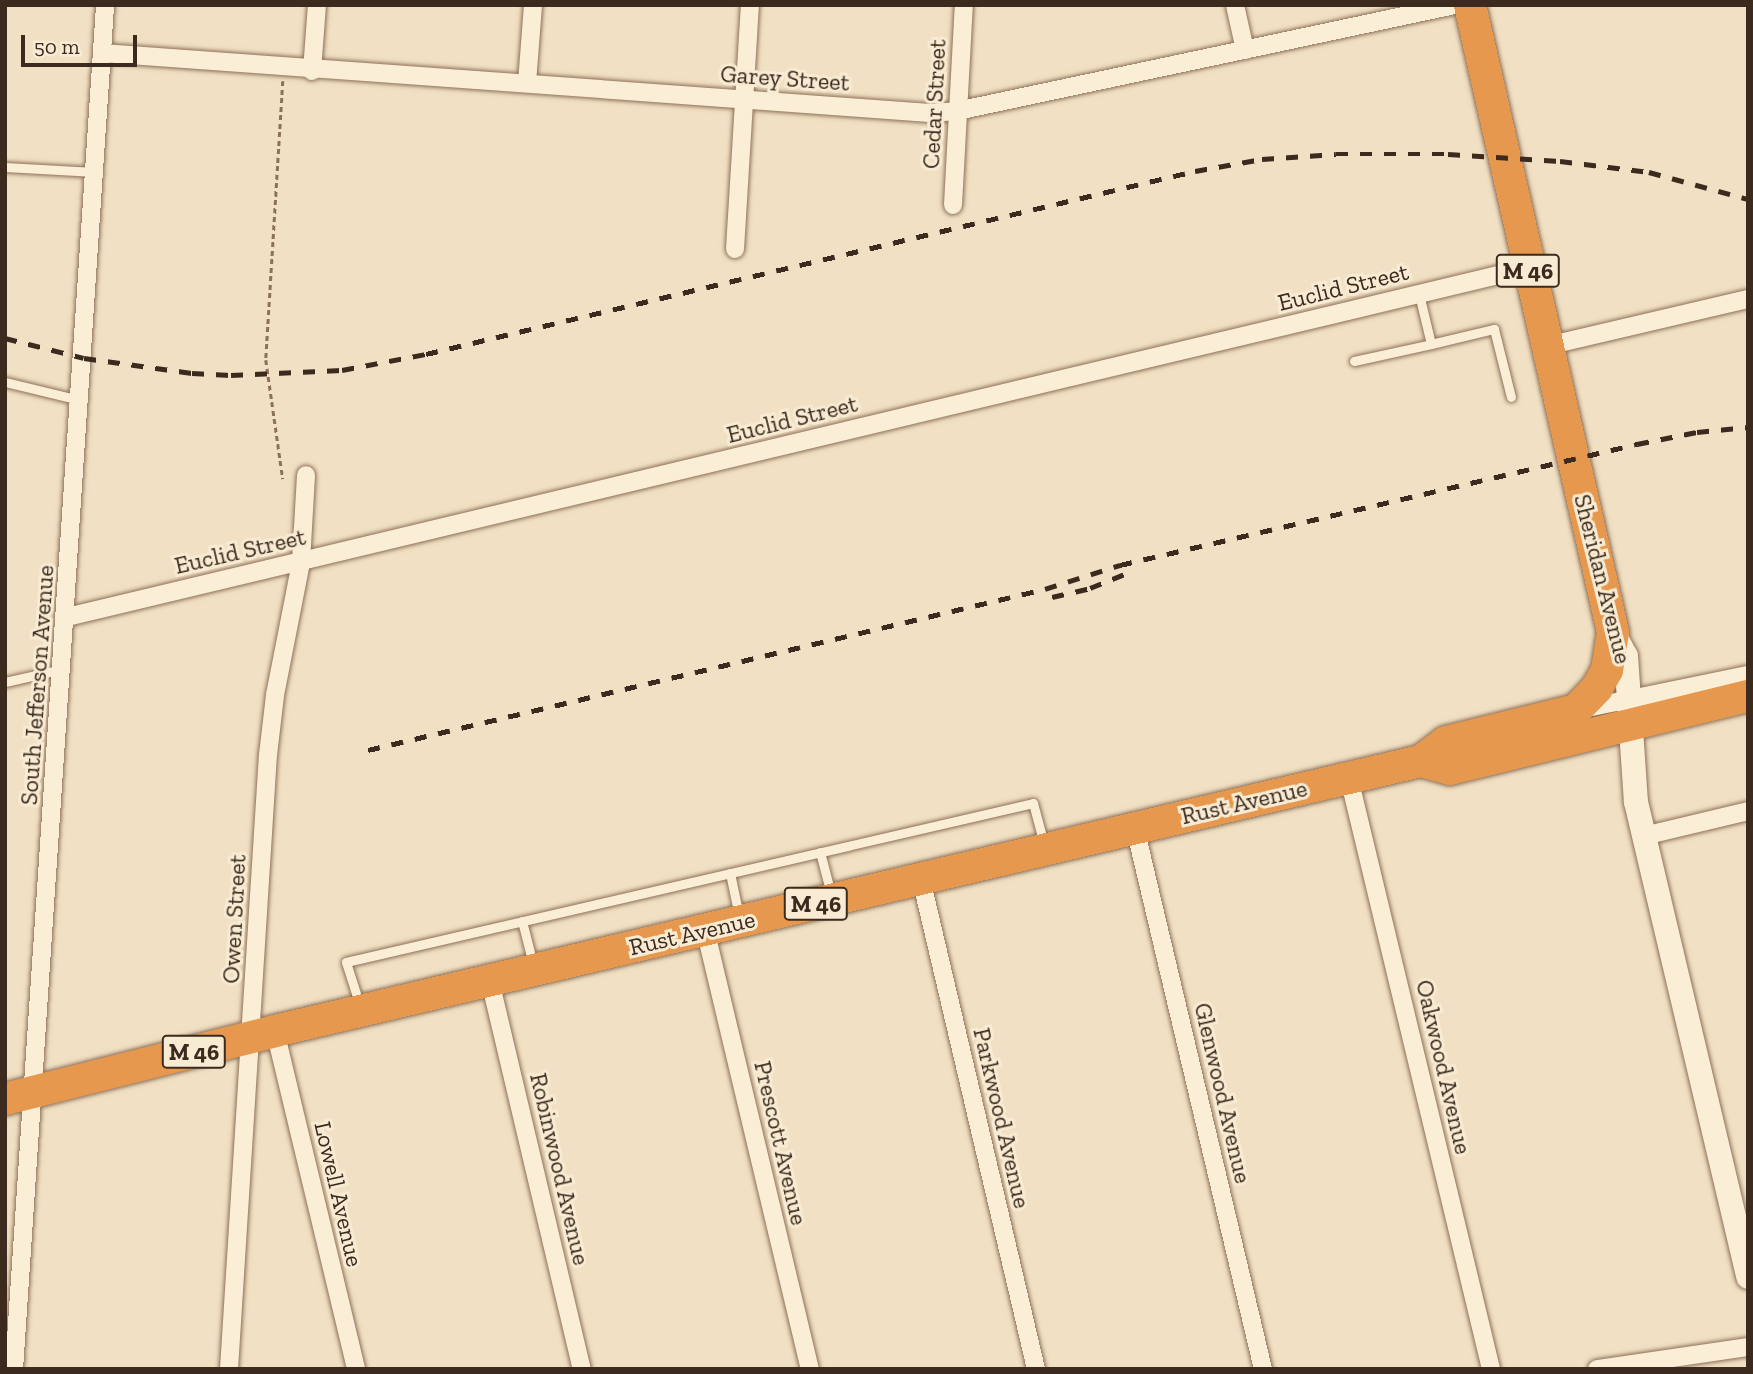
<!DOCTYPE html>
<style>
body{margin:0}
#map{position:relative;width:1753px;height:1374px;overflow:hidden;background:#f1e0c3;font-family:"Zilla Slab",serif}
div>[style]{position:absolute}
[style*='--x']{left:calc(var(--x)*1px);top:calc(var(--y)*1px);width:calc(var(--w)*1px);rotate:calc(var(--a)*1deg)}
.path>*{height:2.5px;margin-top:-1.25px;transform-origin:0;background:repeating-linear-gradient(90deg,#8d7058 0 5px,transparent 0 8.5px)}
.roads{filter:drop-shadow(0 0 2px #8d7058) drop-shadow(0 0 2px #8d7058)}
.lane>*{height:9px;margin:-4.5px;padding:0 4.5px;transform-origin:4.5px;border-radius:4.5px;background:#fbeed7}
.street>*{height:18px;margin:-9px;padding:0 9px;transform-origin:9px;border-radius:9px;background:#fbeed7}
.secondary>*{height:24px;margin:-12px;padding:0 12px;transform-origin:12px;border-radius:12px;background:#fbeed7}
.highway>*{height:32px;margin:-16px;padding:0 16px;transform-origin:16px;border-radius:16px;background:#e6994e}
.rail>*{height:4.5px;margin-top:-2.25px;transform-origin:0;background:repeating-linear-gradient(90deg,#3b2a1d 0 12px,transparent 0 24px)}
span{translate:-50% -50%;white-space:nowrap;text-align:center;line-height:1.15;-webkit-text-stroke:6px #f8ebd3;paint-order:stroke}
.shield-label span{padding:2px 5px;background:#f8ebd3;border:2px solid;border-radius:5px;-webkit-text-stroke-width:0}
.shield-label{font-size:23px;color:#3b2a1d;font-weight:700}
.street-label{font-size:24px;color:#3b2a1d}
.frame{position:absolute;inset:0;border:7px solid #3b2a1d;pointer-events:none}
.scale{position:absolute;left:21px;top:35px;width:116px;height:32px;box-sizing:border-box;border:4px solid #3b2a1d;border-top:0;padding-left:9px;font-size:21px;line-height:24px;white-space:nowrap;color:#3b2a1d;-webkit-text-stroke:5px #f8ebd3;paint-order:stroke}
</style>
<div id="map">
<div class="path">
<div style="--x:283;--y:81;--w:280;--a:93.5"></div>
<div style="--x:266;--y:360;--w:120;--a:81.9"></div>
</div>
<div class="roads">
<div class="lane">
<div style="--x:5;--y:167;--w:90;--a:3.2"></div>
<div style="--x:1431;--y:344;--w:65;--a:-13.4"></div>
<div style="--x:1494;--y:329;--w:70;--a:76"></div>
<div style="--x:1354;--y:361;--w:79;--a:-12.4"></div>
<div style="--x:1431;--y:344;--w:51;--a:-103.5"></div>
<div style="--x:5;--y:382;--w:77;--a:13.5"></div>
<div style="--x:5;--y:682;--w:58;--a:-12.8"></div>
<div style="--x:820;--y:852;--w:43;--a:75.3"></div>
<div style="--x:730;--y:873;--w:44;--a:78.2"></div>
<div style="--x:522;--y:921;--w:44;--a:75.7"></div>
<div style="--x:360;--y:1006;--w:46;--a:-107.7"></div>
<div style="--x:346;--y:962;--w:705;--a:-13.03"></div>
<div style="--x:1033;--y:803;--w:42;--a:75"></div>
</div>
<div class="street">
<div style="--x:1235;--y:5;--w:46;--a:77.5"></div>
<div style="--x:102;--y:53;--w:830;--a:4.14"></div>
<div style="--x:930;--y:113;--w:27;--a:-4"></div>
<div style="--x:957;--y:111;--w:509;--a:-12.02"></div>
<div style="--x:312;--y:71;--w:66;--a:-85.7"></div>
<div style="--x:527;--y:83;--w:78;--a:-85.6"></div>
<div style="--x:953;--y:205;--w:200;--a:-86.9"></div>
<div style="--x:735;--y:249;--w:244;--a:-86.5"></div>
<div style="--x:1547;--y:346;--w:206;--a:-13.2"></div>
<div style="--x:67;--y:617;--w:1480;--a:-13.44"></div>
<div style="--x:1506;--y:273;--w:23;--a:-2"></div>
<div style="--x:1577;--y:710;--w:175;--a:-11.6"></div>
<div style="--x:1349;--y:778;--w:608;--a:76.49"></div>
<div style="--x:1135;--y:828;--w:556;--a:76.69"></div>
<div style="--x:1644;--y:836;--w:107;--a:-13.5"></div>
<div style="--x:921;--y:879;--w:503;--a:76.79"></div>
<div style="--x:705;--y:929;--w:452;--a:76.6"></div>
<div style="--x:490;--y:981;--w:399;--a:76.7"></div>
<div style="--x:275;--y:1031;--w:348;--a:76.5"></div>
<div style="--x:14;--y:1369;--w:1367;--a:-86.18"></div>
<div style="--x:229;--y:1369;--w:615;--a:-86.37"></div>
<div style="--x:268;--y:755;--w:60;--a:-83.3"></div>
<div style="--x:275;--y:695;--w:136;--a:-78.9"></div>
<div style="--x:301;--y:562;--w:87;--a:-86.7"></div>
<div style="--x:1597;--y:1369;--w:153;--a:-8.3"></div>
</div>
<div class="secondary">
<div style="--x:1613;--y:632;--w:27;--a:62"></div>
<div style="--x:1626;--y:656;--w:146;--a:86.1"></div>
<div style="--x:1636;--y:802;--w:488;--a:76.7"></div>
</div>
<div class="highway">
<div style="--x:1421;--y:761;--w:30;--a:15"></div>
<div style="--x:1450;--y:769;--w:307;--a:-13.8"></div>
<div style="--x:5;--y:1099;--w:278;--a:-14.1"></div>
<div style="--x:275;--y:1031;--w:1177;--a:-13.26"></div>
<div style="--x:1421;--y:761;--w:31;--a:-37"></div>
<div style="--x:1446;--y:742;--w:134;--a:-13.8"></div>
<div style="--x:1576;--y:710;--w:30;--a:-46"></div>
<div style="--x:1597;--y:688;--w:21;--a:-61"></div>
<div style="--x:1607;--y:670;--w:38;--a:-81"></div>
<div style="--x:1613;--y:632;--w:643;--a:-102.85"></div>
</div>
</div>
<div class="rail">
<div style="--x:5;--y:338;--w:81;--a:14.2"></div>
<div style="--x:84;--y:358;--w:109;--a:7.9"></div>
<div style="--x:192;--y:373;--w:39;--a:3"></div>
<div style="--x:231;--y:375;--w:111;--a:-2.6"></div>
<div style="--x:342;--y:370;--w:86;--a:-10.8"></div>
<div style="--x:426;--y:354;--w:790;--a:-13.39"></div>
<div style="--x:1195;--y:171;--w:68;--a:-10.2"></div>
<div style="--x:1262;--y:159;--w:74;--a:-3.9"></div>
<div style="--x:1336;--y:154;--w:112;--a:0"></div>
<div style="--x:1448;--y:154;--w:112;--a:3.6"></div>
<div style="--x:1560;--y:161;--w:90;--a:7"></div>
<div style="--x:1649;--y:172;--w:103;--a:15.3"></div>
<div style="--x:1052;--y:597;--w:39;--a:-13"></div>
<div style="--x:1090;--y:588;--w:45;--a:-22"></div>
<div style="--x:368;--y:750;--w:696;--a:-13.38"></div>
<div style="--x:1045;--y:589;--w:79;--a:-17.7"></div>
<div style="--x:1120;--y:565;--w:531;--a:-13.17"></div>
<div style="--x:1637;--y:444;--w:61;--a:-11.3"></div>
<div style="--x:1697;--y:432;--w:51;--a:-5.6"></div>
</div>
<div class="shield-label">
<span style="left:1528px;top:271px">M 46</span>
<span style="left:816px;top:904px">M 46</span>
<span style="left:194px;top:1052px">M 46</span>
</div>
<div class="street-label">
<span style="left:785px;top:78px;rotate:4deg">Garey Street</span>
<span style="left:934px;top:104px;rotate:-87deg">Cedar Street</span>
<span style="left:1343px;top:287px;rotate:-14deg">Euclid Street</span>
<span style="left:792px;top:419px;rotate:-14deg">Euclid Street</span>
<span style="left:240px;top:551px;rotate:-13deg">Euclid Street</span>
<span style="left:1603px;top:579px;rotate:76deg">Sheridan Avenue</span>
<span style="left:37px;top:685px;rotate:-86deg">South Jefferson Avenue</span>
<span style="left:1244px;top:802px;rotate:-13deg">Rust Avenue</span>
<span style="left:234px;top:919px;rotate:-87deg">Owen Street</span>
<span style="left:692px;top:933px;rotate:-13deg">Rust Avenue</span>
<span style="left:1444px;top:1067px;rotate:77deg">Oakwood Avenue</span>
<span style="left:1223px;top:1093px;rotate:77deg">Glenwood Avenue</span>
<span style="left:1002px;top:1118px;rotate:77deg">Parkwood Avenue</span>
<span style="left:781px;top:1143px;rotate:77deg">Prescott Avenue</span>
<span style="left:560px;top:1169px;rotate:77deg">Robinwood Avenue</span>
<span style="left:339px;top:1194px;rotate:77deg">Lowell Avenue</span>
</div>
<div class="frame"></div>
<div class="scale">50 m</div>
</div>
